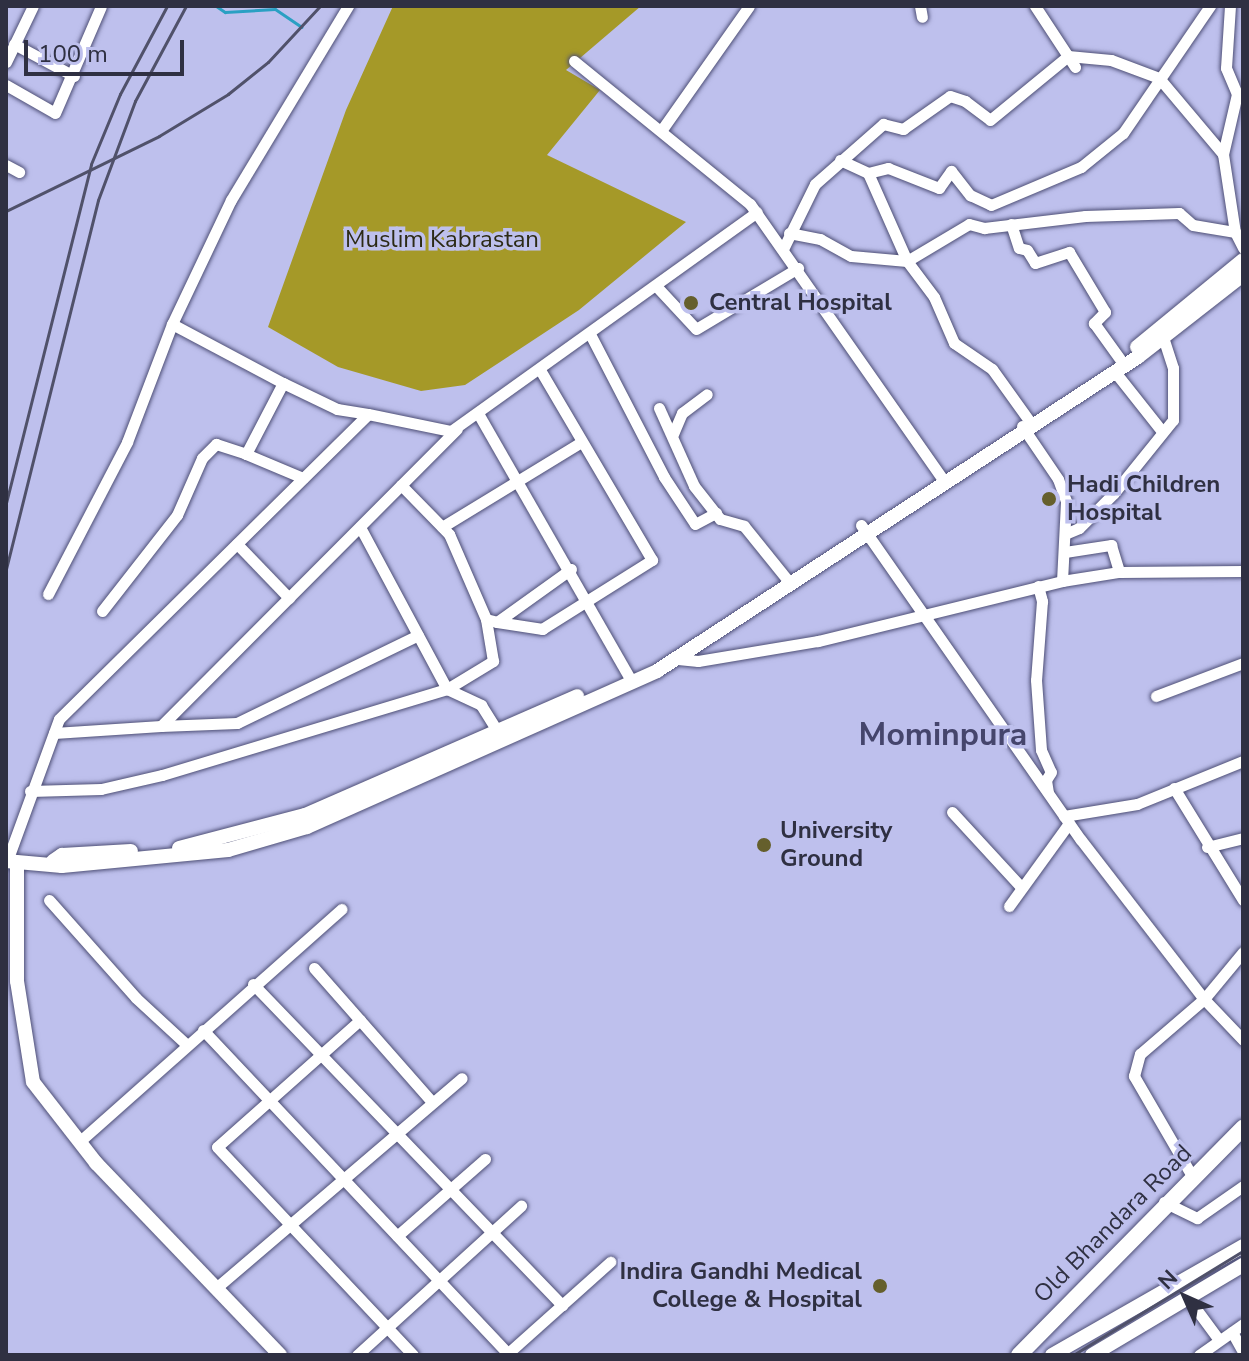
<!DOCTYPE html>
<style>
body{margin:0}
#map{position:relative;width:1249px;height:1361px;overflow:hidden;background:#bec0ed;font-family:"Nunito Sans",sans-serif}
div>[style]{position:absolute}
[style*='--x']{left:calc(var(--x)*1px);top:calc(var(--y)*1px);width:calc(var(--w)*1px);rotate:calc(var(--a)*1deg)}
.green>*{inset:0;background:#a59928}
.stream>*{height:3px;margin:-1.5px;padding:0 1.5px;transform-origin:1.5px;border-radius:1.5px;background:#2aa0c3}
.roads{filter:drop-shadow(0 0 2px #4e4f76) drop-shadow(0 0 2px #4e4f76)}
.minor>*{height:11px;margin:-5.5px;padding:0 5.5px;transform-origin:5.5px;border-radius:5.5px;background:#fff}
.major>*{height:14px;margin:-7px;padding:0 7px;transform-origin:7px;border-radius:7px;background:#fff}
.highway>*{height:16px;margin:-8px;padding:0 8px;transform-origin:8px;border-radius:8px;background:#fff}
.rail>*{height:3px;margin:-1.5px;padding:0 1.5px;transform-origin:1.5px;border-radius:1.5px;background:#50516a}
.dots>*{width:22px;height:22px;translate:-50% -50%;box-sizing:border-box;border:4px solid #bec0ed;border-radius:50%}
span{translate:-50% -50%;white-space:nowrap;text-align:center;line-height:1.15;-webkit-text-stroke:7px #bec0ed;paint-order:stroke}
.park-label{font-size:24px;color:#2c2a15}
.poi-label{font-size:24px;color:#2f3042;font-weight:700}
.left{translate:0 -50%;text-align:left}
.right{translate:-100% -50%;text-align:right}
.street-label{font-size:24px;color:#2f3042}
.district-label{font-size:32px;color:#45456c;font-weight:700}
.frame{position:absolute;inset:0;border:8px solid #2f3042;pointer-events:none}
.north{position:absolute;left:1145px;top:1257px;width:80px;height:80px;-webkit-text-stroke:6px #bec0ed;paint-order:stroke;rotate:315deg;font-size:22px;font-weight:700;line-height:32px;text-align:center;color:#2f3042}
.north::after{content:'';display:block;margin:auto;width:28px;height:36px;background:#2f3042;clip-path:polygon(50% 0,100% 100%,50% 72%,0 100%)}
.scale{position:absolute;left:24px;top:40px;width:160px;height:36px;box-sizing:border-box;border:4px solid #2f3042;border-top:0;padding-left:10px;font-size:24px;line-height:28px;white-space:nowrap;color:#2f3042;-webkit-text-stroke:6px #bec0ed;paint-order:stroke}
</style>
<div id="map">
<div class="green">
<div style="clip-path:polygon(393px 6px,641px 6px,566px 70px,600px 90px,547px 155px,686px 222px,579px 310px,465px 385px,421px 391px,338px 367px,268px 327px,346px 110px)"></div>
</div>
<div class="stream">
<div style="--x:216;--y:6;--w:11;--a:34"></div>
<div style="--x:225;--y:12;--w:50;--a:-3.4"></div>
<div style="--x:275;--y:9;--w:32;--a:34"></div>
</div>
<div class="roads">
<div class="minor">
<div style="--x:920;--y:6;--w:11;--a:80"></div>
<div style="--x:1035;--y:6;--w:73;--a:56.7"></div>
<div style="--x:1230;--y:6;--w:62;--a:93.7"></div>
<div style="--x:1226;--y:68;--w:28;--a:67"></div>
<div style="--x:1237;--y:94;--w:62;--a:103.1"></div>
<div style="--x:1223;--y:154;--w:79;--a:81.3"></div>
<div style="--x:1235;--y:232;--w:18;--a:63"></div>
<div style="--x:14;--y:44;--w:68;--a:28.1"></div>
<div style="--x:574;--y:61;--w:227;--a:39.1"></div>
<div style="--x:750;--y:204;--w:340;--a:55"></div>
<div style="--x:6;--y:62;--w:62;--a:-64.3"></div>
<div style="--x:6;--y:85;--w:56;--a:29.7"></div>
<div style="--x:55;--y:113;--w:116;--a:-66.7"></div>
<div style="--x:663;--y:128;--w:149;--a:-54.8"></div>
<div style="--x:840;--y:160;--w:31;--a:25"></div>
<div style="--x:868;--y:173;--w:96;--a:66.1"></div>
<div style="--x:907;--y:261;--w:72;--a:-30.8"></div>
<div style="--x:969;--y:224;--w:16;--a:15"></div>
<div style="--x:984;--y:228;--w:102;--a:-6.8"></div>
<div style="--x:1085;--y:216;--w:94;--a:-1.8"></div>
<div style="--x:1179;--y:213;--w:18;--a:41"></div>
<div style="--x:1193;--y:225;--w:43;--a:9.5"></div>
<div style="--x:6;--y:165;--w:15;--a:28"></div>
<div style="--x:868;--y:173;--w:21;--a:-14"></div>
<div style="--x:888;--y:168;--w:55;--a:21.4"></div>
<div style="--x:939;--y:188;--w:21;--a:-55"></div>
<div style="--x:951;--y:171;--w:31;--a:52"></div>
<div style="--x:970;--y:195;--w:23;--a:25"></div>
<div style="--x:991;--y:205;--w:98;--a:-22.9"></div>
<div style="--x:1081;--y:167;--w:54;--a:-39"></div>
<div style="--x:1123;--y:133;--w:154;--a:-55.6"></div>
<div style="--x:1011;--y:224;--w:25;--a:72"></div>
<div style="--x:1019;--y:248;--w:8;--a:14"></div>
<div style="--x:1027;--y:250;--w:15;--a:58"></div>
<div style="--x:1035;--y:263;--w:36;--a:-18"></div>
<div style="--x:1069;--y:252;--w:70;--a:59"></div>
<div style="--x:1105;--y:312;--w:16;--a:135"></div>
<div style="--x:1094;--y:323;--w:44;--a:54.2"></div>
<div style="--x:789;--y:233;--w:32;--a:11"></div>
<div style="--x:820;--y:239;--w:35;--a:29"></div>
<div style="--x:851;--y:256;--w:56;--a:5.1"></div>
<div style="--x:907;--y:261;--w:45;--a:53.1"></div>
<div style="--x:934;--y:297;--w:50;--a:66.5"></div>
<div style="--x:954;--y:343;--w:46;--a:34.4"></div>
<div style="--x:992;--y:369;--w:70;--a:54.3"></div>
<div style="--x:784;--y:247;--w:70;--a:-63.8"></div>
<div style="--x:815;--y:184;--w:91;--a:-41.4"></div>
<div style="--x:883;--y:124;--w:21;--a:14"></div>
<div style="--x:903;--y:129;--w:57;--a:-35.1"></div>
<div style="--x:950;--y:96;--w:16;--a:18"></div>
<div style="--x:965;--y:101;--w:31;--a:37"></div>
<div style="--x:990;--y:120;--w:101;--a:-39.4"></div>
<div style="--x:1068;--y:56;--w:43;--a:5.3"></div>
<div style="--x:1111;--y:60;--w:51;--a:20.6"></div>
<div style="--x:1159;--y:78;--w:99;--a:49.9"></div>
<div style="--x:657;--y:287;--w:57;--a:47.1"></div>
<div style="--x:696;--y:329;--w:119;--a:-30.9"></div>
<div style="--x:172;--y:324;--w:126;--a:28"></div>
<div style="--x:590;--y:334;--w:161;--a:62.6"></div>
<div style="--x:664;--y:477;--w:56;--a:56.6"></div>
<div style="--x:695;--y:524;--w:24;--a:-28"></div>
<div style="--x:1115;--y:372;--w:74;--a:51.6"></div>
<div style="--x:659;--y:408;--w:85;--a:65.8"></div>
<div style="--x:694;--y:486;--w:42;--a:51.8"></div>
<div style="--x:720;--y:519;--w:25;--a:16"></div>
<div style="--x:744;--y:526;--w:73;--a:51.1"></div>
<div style="--x:479;--y:415;--w:308;--a:60.2"></div>
<div style="--x:673;--y:434;--w:23;--a:-67"></div>
<div style="--x:682;--y:413;--w:31;--a:-37"></div>
<div style="--x:303;--y:478;--w:62;--a:-157.2"></div>
<div style="--x:246;--y:454;--w:80;--a:-62.5"></div>
<div style="--x:283;--y:383;--w:60;--a:25.7"></div>
<div style="--x:337;--y:409;--w:31;--a:9"></div>
<div style="--x:401;--y:485;--w:69;--a:45.6"></div>
<div style="--x:449;--y:534;--w:93;--a:66.5"></div>
<div style="--x:486;--y:619;--w:11;--a:15"></div>
<div style="--x:497;--y:622;--w:91;--a:-35.6"></div>
<div style="--x:861;--y:525;--w:384;--a:55.1"></div>
<div style="--x:1081;--y:840;--w:201;--a:52.3"></div>
<div style="--x:1204;--y:999;--w:57;--a:46.4"></div>
<div style="--x:360;--y:527;--w:184;--a:61.8"></div>
<div style="--x:447;--y:689;--w:38;--a:25"></div>
<div style="--x:481;--y:705;--w:31;--a:58"></div>
<div style="--x:442;--y:527;--w:163;--a:-31.4"></div>
<div style="--x:1065;--y:534;--w:15;--a:-23"></div>
<div style="--x:1079;--y:528;--w:49;--a:-45"></div>
<div style="--x:1114;--y:493;--w:94;--a:-51.1"></div>
<div style="--x:1173;--y:420;--w:52;--a:-90"></div>
<div style="--x:1173;--y:368;--w:32;--a:-108"></div>
<div style="--x:237;--y:544;--w:75;--a:46.1"></div>
<div style="--x:1065;--y:552;--w:47;--a:-8.7"></div>
<div style="--x:1111;--y:545;--w:28;--a:73"></div>
<div style="--x:1062;--y:581;--w:58;--a:-9"></div>
<div style="--x:1119;--y:572;--w:124;--a:-0.5"></div>
<div style="--x:1038;--y:586;--w:16;--a:75"></div>
<div style="--x:1042;--y:601;--w:79;--a:94.3"></div>
<div style="--x:1036;--y:680;--w:70;--a:85.9"></div>
<div style="--x:1041;--y:750;--w:24;--a:66"></div>
<div style="--x:1051;--y:772;--w:9;--a:122"></div>
<div style="--x:1046;--y:780;--w:12;--a:81"></div>
<div style="--x:48;--y:594;--w:171;--a:-62.5"></div>
<div style="--x:127;--y:442;--w:126;--a:-69.1"></div>
<div style="--x:172;--y:324;--w:137;--a:-64.6"></div>
<div style="--x:231;--y:200;--w:227;--a:-58.9"></div>
<div style="--x:102;--y:611;--w:122;--a:-52"></div>
<div style="--x:177;--y:515;--w:62;--a:-66.3"></div>
<div style="--x:202;--y:458;--w:20;--a:-45"></div>
<div style="--x:216;--y:444;--w:32;--a:18"></div>
<div style="--x:497;--y:622;--w:46;--a:8.8"></div>
<div style="--x:542;--y:629;--w:130;--a:-32.1"></div>
<div style="--x:652;--y:560;--w:221;--a:-120.5"></div>
<div style="--x:678;--y:659;--w:20;--a:6"></div>
<div style="--x:698;--y:661;--w:122;--a:-9.5"></div>
<div style="--x:818;--y:641;--w:251;--a:-13.8"></div>
<div style="--x:1062;--y:581;--w:80;--a:-87.1"></div>
<div style="--x:1066;--y:501;--w:23;--a:-110"></div>
<div style="--x:1058;--y:479;--w:64;--a:-124.2"></div>
<div style="--x:1156;--y:696;--w:93;--a:-20.8"></div>
<div style="--x:161;--y:726;--w:76;--a:-2.3"></div>
<div style="--x:237;--y:723;--w:201;--a:-25.9"></div>
<div style="--x:54;--y:733;--w:107;--a:-3.7"></div>
<div style="--x:161;--y:726;--w:419;--a:-45.1"></div>
<div style="--x:1174;--y:788;--w:132;--a:58.4"></div>
<div style="--x:30;--y:791;--w:71;--a:-1.6"></div>
<div style="--x:101;--y:789;--w:63;--a:-12.9"></div>
<div style="--x:162;--y:775;--w:298;--a:-16.8"></div>
<div style="--x:447;--y:689;--w:54;--a:-31.3"></div>
<div style="--x:493;--y:661;--w:43;--a:-99.5"></div>
<div style="--x:952;--y:812;--w:103;--a:47.4"></div>
<div style="--x:1064;--y:816;--w:74;--a:-9.3"></div>
<div style="--x:1137;--y:804;--w:114;--a:-22.1"></div>
<div style="--x:1207;--y:847;--w:37;--a:-14"></div>
<div style="--x:7;--y:861;--w:151;--a:-69.9"></div>
<div style="--x:59;--y:719;--w:434;--a:-44.6"></div>
<div style="--x:368;--y:414;--w:85;--a:11.6"></div>
<div style="--x:451;--y:431;--w:376;--a:-35.6"></div>
<div style="--x:49;--y:900;--w:131;--a:48.4"></div>
<div style="--x:136;--y:998;--w:69;--a:42.7"></div>
<div style="--x:1009;--y:906;--w:102;--a:-54.1"></div>
<div style="--x:314;--y:968;--w:179;--a:48.6"></div>
<div style="--x:253;--y:984;--w:446;--a:46.1"></div>
<div style="--x:360;--y:1020;--w:191;--a:138.4"></div>
<div style="--x:217;--y:1147;--w:286;--a:46.7"></div>
<div style="--x:203;--y:1030;--w:445;--a:46.7"></div>
<div style="--x:79;--y:1142;--w:351;--a:-41.6"></div>
<div style="--x:1192;--y:1176;--w:116;--a:-120.1"></div>
<div style="--x:1134;--y:1076;--w:23;--a:-75"></div>
<div style="--x:1140;--y:1054;--w:84;--a:-40.7"></div>
<div style="--x:1204;--y:999;--w:61;--a:-50.3"></div>
<div style="--x:1164;--y:1202;--w:37;--a:26"></div>
<div style="--x:1197;--y:1218;--w:56;--a:-34.8"></div>
<div style="--x:397;--y:1236;--w:117;--a:-41.2"></div>
<div style="--x:216;--y:1288;--w:323;--a:-40.5"></div>
<div style="--x:1188;--y:1298;--w:52;--a:53.6"></div>
<div style="--x:1232;--y:1332;--w:23;--a:61"></div>
<div style="--x:357;--y:1355;--w:222;--a:-42.3"></div>
<div style="--x:506;--y:1355;--w:140;--a:-41.8"></div>
<div style="--x:1199;--y:1355;--w:54;--a:-35.2"></div>
</div>
<div class="major">
<div style="--x:1137;--y:347;--w:137;--a:-39.4"></div>
<div style="--x:179;--y:848;--w:130;--a:-14.7"></div>
<div style="--x:305;--y:815;--w:297;--a:-23.6"></div>
<div style="--x:6;--y:861;--w:56;--a:5.1"></div>
<div style="--x:62;--y:866;--w:167;--a:-5.5"></div>
<div style="--x:228;--y:850;--w:82;--a:-16.2"></div>
<div style="--x:307;--y:827;--w:383;--a:-24"></div>
<div style="--x:657;--y:671;--w:574;--a:-33.14"></div>
<div style="--x:1138;--y:357;--w:133;--a:-38"></div>
<div style="--x:53;--y:861;--w:11;--a:-34"></div>
<div style="--x:62;--y:855;--w:69;--a:-3.3"></div>
<div style="--x:17;--y:863;--w:118;--a:90"></div>
<div style="--x:17;--y:981;--w:102;--a:81"></div>
<div style="--x:33;--y:1082;--w:103;--a:52.1"></div>
<div style="--x:96;--y:1163;--w:266;--a:46.2"></div>
<div style="--x:1052;--y:1355;--w:220;--a:-29.7"></div>
<div style="--x:1092;--y:1355;--w:176;--a:-30.8"></div>
</div>
<div class="highway">
<div style="--x:1019;--y:1355;--w:319;--a:-45.4"></div>
</div>
</div>
<div class="rail">
<div style="--x:6;--y:211;--w:170;--a:-26.1"></div>
<div style="--x:159;--y:136;--w:81;--a:-31.3"></div>
<div style="--x:228;--y:94;--w:51;--a:-38.7"></div>
<div style="--x:268;--y:62;--w:76;--a:-47.1"></div>
<div style="--x:6;--y:503;--w:349;--a:-75.9"></div>
<div style="--x:91;--y:164;--w:76;--a:-67.5"></div>
<div style="--x:120;--y:94;--w:100;--a:-61.9"></div>
<div style="--x:6;--y:569;--w:380;--a:-76"></div>
<div style="--x:98;--y:200;--w:106;--a:-69.5"></div>
<div style="--x:135;--y:101;--w:108;--a:-61.8"></div>
<div style="--x:1073;--y:1355;--w:199;--a:-31.5"></div>
</div>
<div class="dots">
<div style="left:691px;top:303px;background:#655f2c"></div>
<div style="left:1049px;top:499px;background:#655f2c"></div>
<div style="left:764px;top:845px;background:#655f2c"></div>
<div style="left:880px;top:1286px;background:#655f2c"></div>
</div>
<div class="park-label">
<span style="left:442px;top:240px">Muslim Kabrastan</span>
</div>
<div class="poi-label">
<span class="left" style="left:709px;top:303px">Central Hospital</span>
<span class="left" style="left:1067px;top:499px">Hadi Children<br>Hospital</span>
<span class="left" style="left:780px;top:845px">University<br>Ground</span>
<span class="right" style="left:862px;top:1286px">Indira Gandhi Medical<br>College &amp; Hospital</span>
</div>
<div class="street-label">
<span style="left:1113px;top:1224px;rotate:-45deg">Old Bhandara Road</span>
</div>
<div class="district-label">
<span style="left:943px;top:735px">Mominpura</span>
</div>
<div class="frame"></div>
<div class="north">N</div>
<div class="scale">100 m</div>
</div>
